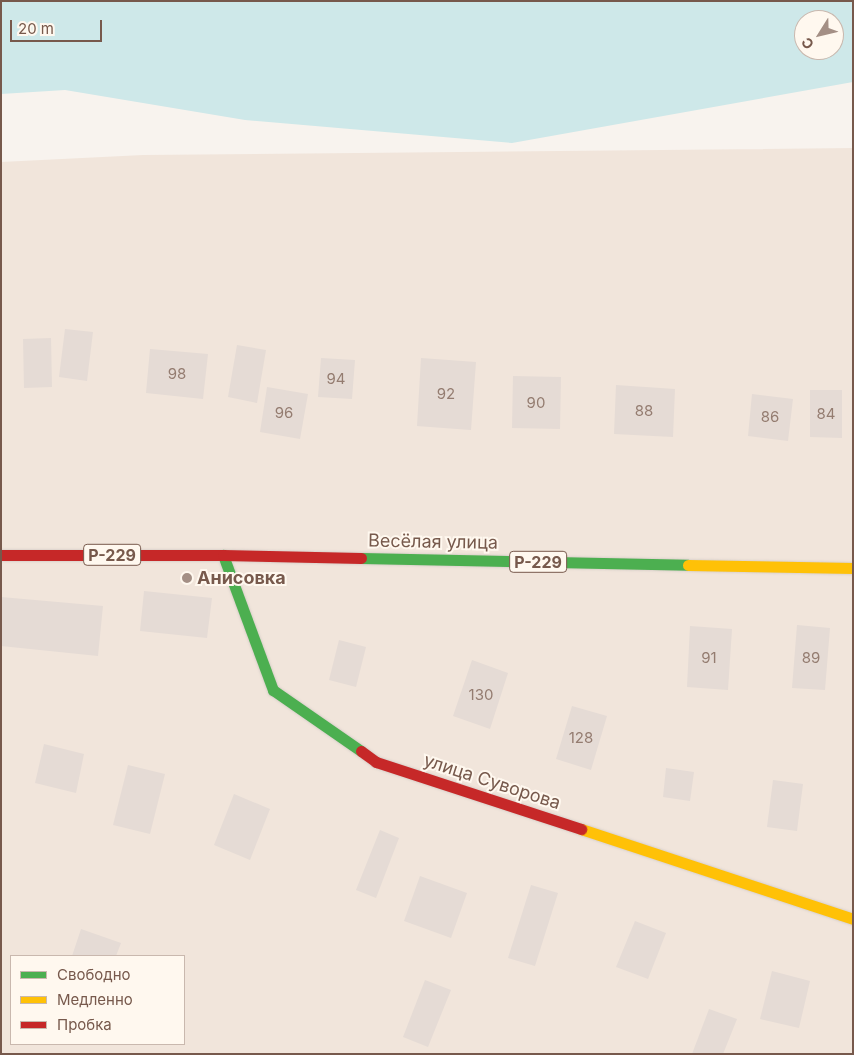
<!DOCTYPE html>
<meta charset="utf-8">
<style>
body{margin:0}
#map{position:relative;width:854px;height:1055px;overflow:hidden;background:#f8f3ee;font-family:Inter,sans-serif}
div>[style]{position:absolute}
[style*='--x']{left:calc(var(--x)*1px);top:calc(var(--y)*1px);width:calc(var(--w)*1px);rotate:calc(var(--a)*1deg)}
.residential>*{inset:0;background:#f1e5db}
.water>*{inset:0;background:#cee8e9}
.building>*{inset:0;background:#e5dbd5}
.roads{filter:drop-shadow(0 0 1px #d8cfc9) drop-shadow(0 0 1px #d8cfc9)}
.fast>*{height:11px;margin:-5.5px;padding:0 5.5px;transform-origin:5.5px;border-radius:5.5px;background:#4caf50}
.slow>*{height:11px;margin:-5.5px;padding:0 5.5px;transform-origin:5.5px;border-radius:5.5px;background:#ffc107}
.jam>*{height:11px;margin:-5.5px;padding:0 5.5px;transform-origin:5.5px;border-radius:5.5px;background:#c62828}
.dots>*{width:14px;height:14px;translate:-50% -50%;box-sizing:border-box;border:2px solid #fff8ef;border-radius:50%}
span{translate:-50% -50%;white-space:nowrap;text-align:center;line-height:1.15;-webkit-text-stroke:4px #fff8ef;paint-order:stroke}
.number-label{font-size:15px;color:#947c70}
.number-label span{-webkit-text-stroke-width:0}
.shield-label span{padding:1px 4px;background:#fff8ef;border:1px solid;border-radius:4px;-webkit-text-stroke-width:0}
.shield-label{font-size:16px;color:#77594c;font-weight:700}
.street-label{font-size:18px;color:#77594c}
.poi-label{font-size:18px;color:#77594c;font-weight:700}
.left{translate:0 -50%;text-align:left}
.frame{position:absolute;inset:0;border:2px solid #77594c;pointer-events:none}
.legend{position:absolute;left:10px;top:955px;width:175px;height:90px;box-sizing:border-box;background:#fff8ef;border:1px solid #c9b8ae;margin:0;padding:6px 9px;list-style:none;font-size:15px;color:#77594c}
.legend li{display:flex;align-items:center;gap:10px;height:25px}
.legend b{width:25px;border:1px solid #c9b8ae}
.north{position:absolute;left:794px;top:10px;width:50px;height:50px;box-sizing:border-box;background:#fff8ef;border:1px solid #c9b8ae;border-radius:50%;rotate:234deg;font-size:14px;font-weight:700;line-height:20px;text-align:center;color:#77594c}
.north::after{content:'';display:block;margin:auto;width:18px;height:22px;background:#a48f85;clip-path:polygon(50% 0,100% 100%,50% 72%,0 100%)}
.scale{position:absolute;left:10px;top:20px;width:92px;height:22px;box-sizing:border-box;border:2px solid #77594c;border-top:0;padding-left:6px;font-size:15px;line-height:18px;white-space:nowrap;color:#77594c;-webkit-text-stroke:4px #fff8ef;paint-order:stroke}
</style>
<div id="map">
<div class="residential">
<div style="clip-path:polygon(evenodd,853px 148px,853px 1054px,1px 1054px,1px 162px,143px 155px,853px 148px,11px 956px,184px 956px,184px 1044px,11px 1044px,11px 956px)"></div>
</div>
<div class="water">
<div style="clip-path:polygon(evenodd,1px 1px,853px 1px,853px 82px,512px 143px,245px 120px,65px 90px,1px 94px,1px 1px,804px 20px,834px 20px,834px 50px,804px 50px,804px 20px)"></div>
</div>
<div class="building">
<div style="clip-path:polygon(65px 329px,93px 332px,87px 381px,59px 377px)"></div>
<div style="clip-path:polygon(51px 338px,52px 387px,24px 388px,23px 339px)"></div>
<div style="clip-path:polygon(237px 345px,266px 350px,257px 403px,228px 397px)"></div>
<div style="clip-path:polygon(150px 349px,208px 354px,203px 399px,146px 393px)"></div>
<div style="clip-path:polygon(321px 358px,355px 360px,352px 399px,318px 397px)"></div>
<div style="clip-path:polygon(421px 358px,476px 362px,471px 430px,417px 426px)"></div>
<div style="clip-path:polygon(513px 376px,561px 377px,560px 429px,512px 428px)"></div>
<div style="clip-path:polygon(616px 385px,675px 389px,673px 437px,614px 434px)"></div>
<div style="clip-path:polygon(267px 387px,308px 394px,300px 439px,260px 432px)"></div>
<div style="clip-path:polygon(810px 390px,842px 390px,842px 438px,810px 437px)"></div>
<div style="clip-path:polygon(752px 394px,793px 399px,788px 441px,748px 436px)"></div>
<div style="clip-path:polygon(144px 591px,212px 598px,207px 638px,140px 631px)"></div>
<div style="clip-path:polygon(1px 597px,103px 606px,98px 656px,1px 646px)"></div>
<div style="clip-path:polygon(797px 625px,830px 628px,825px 690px,792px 688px)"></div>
<div style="clip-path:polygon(690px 626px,732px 629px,728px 690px,687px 687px)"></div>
<div style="clip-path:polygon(339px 640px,366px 647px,356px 687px,329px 680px)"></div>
<div style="clip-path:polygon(472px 660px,508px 673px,490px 729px,453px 716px)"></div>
<div style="clip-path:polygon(572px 706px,607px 716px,591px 770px,556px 759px)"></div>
<div style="clip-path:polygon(44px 744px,84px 754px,76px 793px,35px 783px)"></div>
<div style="clip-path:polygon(128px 765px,165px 774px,150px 834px,113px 825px)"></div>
<div style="clip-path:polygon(666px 768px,694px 772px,690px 801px,663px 797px)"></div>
<div style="clip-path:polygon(773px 780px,803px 784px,797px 831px,767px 827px)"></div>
<div style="clip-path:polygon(234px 794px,270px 809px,250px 860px,214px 845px)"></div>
<div style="clip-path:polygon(380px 830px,399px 838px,376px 898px,356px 890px)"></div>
<div style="clip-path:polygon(420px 876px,467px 893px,451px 938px,404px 921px)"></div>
<div style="clip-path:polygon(531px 885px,558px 893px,535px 966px,508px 958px)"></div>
<div style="clip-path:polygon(635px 921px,666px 933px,648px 979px,616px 967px)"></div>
<div style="clip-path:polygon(81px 929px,121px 943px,116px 956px,72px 956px)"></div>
<div style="clip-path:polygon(772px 971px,810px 981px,799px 1028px,760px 1019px)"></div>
<div style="clip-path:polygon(425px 980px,451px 990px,428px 1047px,403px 1037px)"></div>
<div style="clip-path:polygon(709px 1009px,737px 1019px,723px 1054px,692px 1054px)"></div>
</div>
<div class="roads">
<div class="fast">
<div style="--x:223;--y:555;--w:144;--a:69.7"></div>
<div style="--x:273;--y:690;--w:107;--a:34.7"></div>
<div style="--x:361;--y:558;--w:327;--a:1.2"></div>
</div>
<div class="slow">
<div style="--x:688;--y:565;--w:165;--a:1"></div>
<div style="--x:581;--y:829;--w:287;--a:18.3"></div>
</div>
<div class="jam">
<div style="--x:1;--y:555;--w:222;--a:0"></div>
<div style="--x:223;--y:555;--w:138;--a:1.2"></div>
<div style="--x:361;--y:751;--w:19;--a:36"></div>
<div style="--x:376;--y:762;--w:216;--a:18.1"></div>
</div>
</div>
<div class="dots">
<div style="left:187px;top:578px;background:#a48f85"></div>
</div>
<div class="number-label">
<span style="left:177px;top:374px">98</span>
<span style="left:336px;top:379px">94</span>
<span style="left:446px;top:394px">92</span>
<span style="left:536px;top:403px">90</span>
<span style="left:644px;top:411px">88</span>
<span style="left:284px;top:413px">96</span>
<span style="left:826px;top:414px">84</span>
<span style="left:770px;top:417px">86</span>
<span style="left:709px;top:658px">91</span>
<span style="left:811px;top:658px">89</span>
<span style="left:481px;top:695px">130</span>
<span style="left:581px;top:738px">128</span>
</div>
<div class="shield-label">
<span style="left:112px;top:555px">Р-229</span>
<span style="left:538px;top:562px">Р-229</span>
</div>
<div class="street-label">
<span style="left:433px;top:542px;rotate:1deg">Весёлая улица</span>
<span style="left:492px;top:782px;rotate:18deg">улица Суворова</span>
</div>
<div class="poi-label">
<span class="left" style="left:197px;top:578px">Анисовка</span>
</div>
<div class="frame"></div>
<ul class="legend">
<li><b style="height:6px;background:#4caf50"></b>Свободно</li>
<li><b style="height:6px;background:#ffc107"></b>Медленно</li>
<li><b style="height:6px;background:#c62828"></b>Пробка</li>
</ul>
<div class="north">С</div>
<div class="scale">20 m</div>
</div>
